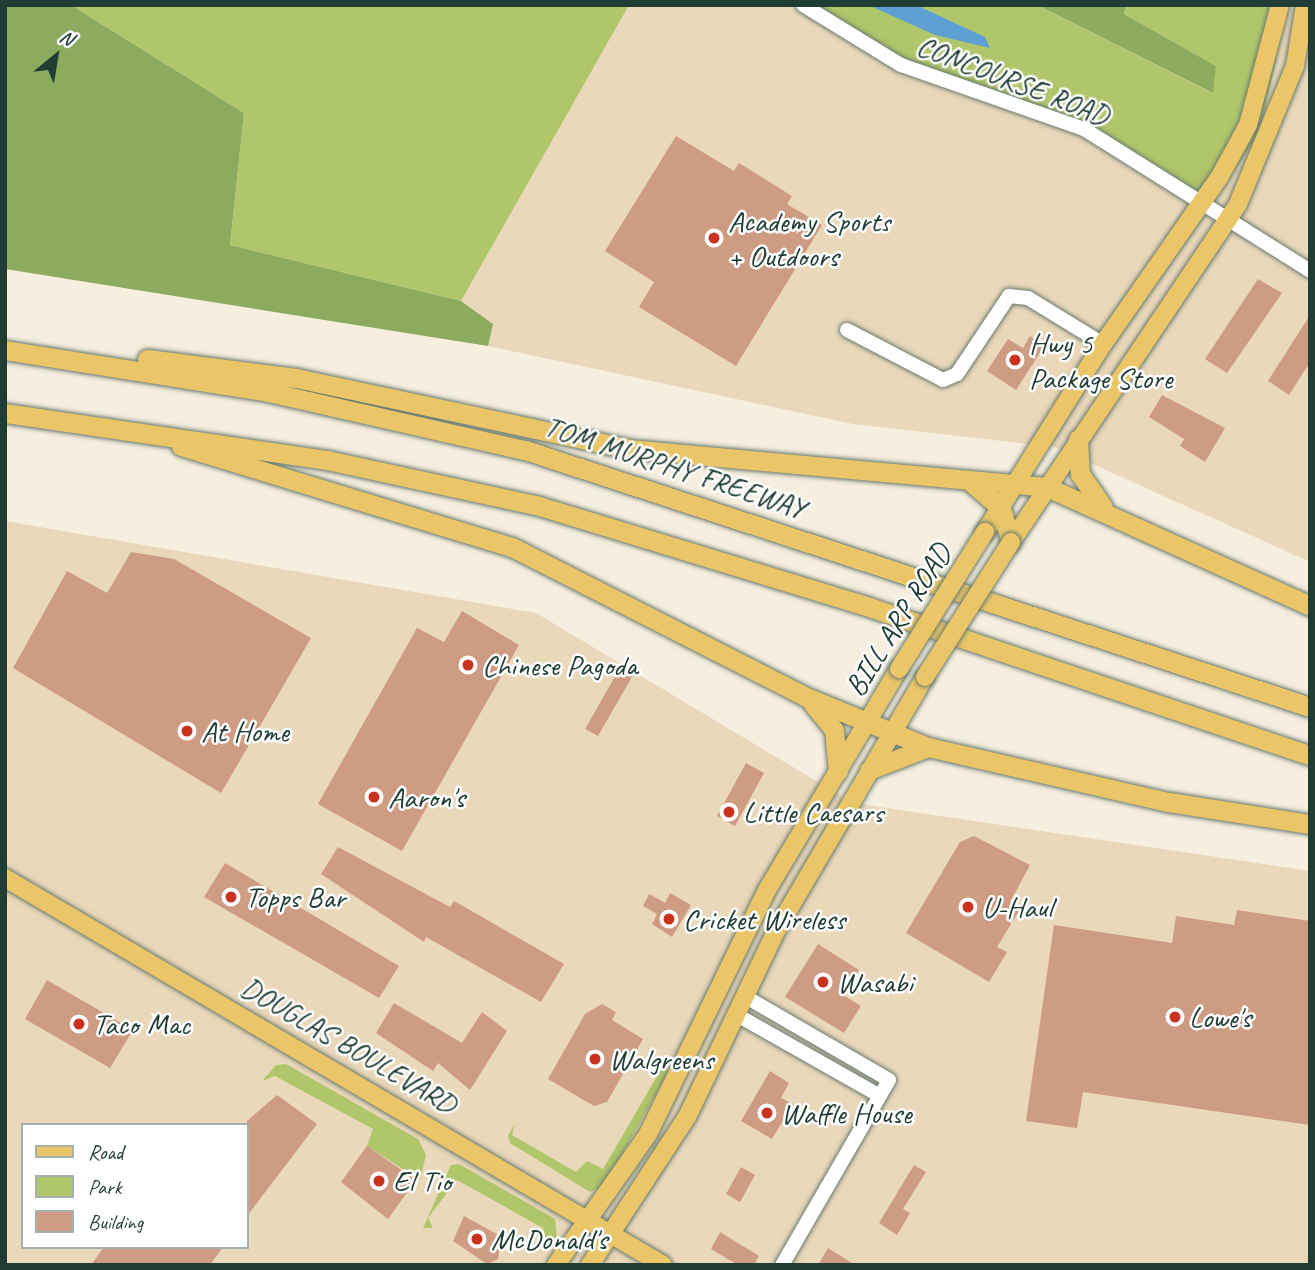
<!DOCTYPE html>
<style>
body{margin:0}
#map{position:relative;width:1315px;height:1270px;overflow:hidden;background:#f6eede;font-family:Caveat,sans-serif}
div>[style]{position:absolute}
[style*='--x']{left:calc(var(--x)*1px);top:calc(var(--y)*1px);width:calc(var(--w)*1px);rotate:calc(var(--a)*1deg)}
.built>*{inset:0;background:#ead8ba}
.green>*{inset:0;background:#b0c66a}
.forest>*{inset:0;background:#8cab5e}
.water>*{inset:0;background:#5fa0d2}
.building>*{inset:0;background:#ce9b83}
.roads{filter:drop-shadow(0 0 2px #6a7b70) drop-shadow(0 0 2px #6a7b70)}
.minor>*{height:14px;margin:-7px;padding:0 7px;transform-origin:7px;border-radius:7px;background:#fff}
.major>*{height:18px;margin:-9px;padding:0 9px;transform-origin:9px;border-radius:9px;background:#eac669}
.highway>*{height:19px;margin:-9.5px;padding:0 9.5px;transform-origin:9.5px;border-radius:9.5px;background:#eac669}
.bridges{filter:drop-shadow(0 0 2px #6a7b70) drop-shadow(0 0 2px #6a7b70)}
.major-bridge>*{height:18px;margin:-9px;padding:0 9px;transform-origin:9px;border-radius:9px;background:#eac669}
.dots>*{width:19px;height:19px;translate:-50% -50%;box-sizing:border-box;border:4px solid #fff;border-radius:50%}
span{translate:-50% -50%;white-space:nowrap;text-align:center;line-height:1.15;-webkit-text-stroke:5px #fff;paint-order:stroke}
.street-label{font-size:30px;color:#1f3d34}
.poi-label{font-size:30px;color:#1f3d34}
.left{translate:0 -50%;text-align:left}
.frame{position:absolute;inset:0;border:7px solid #1f3d34;pointer-events:none}
.legend{position:absolute;left:21px;top:1123px;width:228px;height:126px;box-sizing:border-box;background:#fff;border:2px solid #a5b1ae;margin:0;padding:9px 12px;list-style:none;font-size:21px;color:#1f3d34}
.legend li{display:flex;align-items:center;gap:14px;height:35px}
.legend b{width:35px;border:2px solid #a5b1ae}
.north{position:absolute;left:21px;top:21px;width:70px;height:70px;-webkit-text-stroke:5px #fff;paint-order:stroke;rotate:30deg;font-size:19px;font-weight:700;line-height:28px;text-align:center;color:#1f3d34}
.north::after{content:'';display:block;margin:auto;width:24px;height:32px;background:#1f3d34;clip-path:polygon(50% 0,100% 100%,50% 72%,0 100%)}
</style>
<div id="map">
<div class="built">
<div style="clip-path:polygon(629px 5px,803px 5px,901px 65px,1310px 5px,1310px 562px,1055px 447px,853px 424px,488px 346px,493px 324px,461px 301px)"></div>
<div style="clip-path:polygon(evenodd,5px 521px,536px 613px,853px 803px,1310px 871px,1310px 1265px,5px 1265px,5px 521px,23px 1125px,247px 1125px,247px 1247px,23px 1247px,23px 1125px)"></div>
</div>
<div class="green">
<div style="clip-path:polygon(71px 5px,629px 5px,461px 301px,230px 245px,244px 113px)"></div>
<div style="clip-path:polygon(803px 5px,1037px 5px,1212px 93px,1216px 66px,1124px 14px,1127px 5px,1288px 5px,1260px 132px,1212px 204px,1084px 129px,901px 65px)"></div>
<div style="clip-path:polygon(658px 1058px,669px 1071px,604px 1186px,590px 1192px,510px 1143px,508px 1136px,515px 1123px,512px 1135px,576px 1172px,587px 1161px,603px 1169px,660px 1071px,653px 1065px)"></div>
<div style="clip-path:polygon(286px 1064px,418px 1139px,426px 1155px,420px 1180px,367px 1146px,373px 1129px,275px 1076px,262px 1081px,276px 1065px)"></div>
<div style="clip-path:polygon(459px 1164px,555px 1219px,558px 1246px,545px 1241px,543px 1228px,457px 1180px,428px 1218px,433px 1228px,423px 1228px,451px 1165px)"></div>
</div>
<div class="forest">
<div style="clip-path:polygon(5px 5px,71px 5px,244px 113px,230px 245px,461px 301px,493px 324px,488px 346px,5px 269px)"></div>
<div style="clip-path:polygon(1037px 5px,1127px 5px,1124px 14px,1216px 66px,1213px 93px)"></div>
</div>
<div class="water">
<div style="clip-path:polygon(868px 5px,916px 5px,985px 37px,990px 48px,935px 35px)"></div>
</div>
<div class="building">
<div style="clip-path:polygon(676px 136px,734px 171px,739px 163px,792px 196px,787px 204px,822px 225px,736px 366px,639px 307px,654px 282px,605px 251px)"></div>
<div style="clip-path:polygon(1258px 279px,1282px 293px,1227px 373px,1205px 359px)"></div>
<div style="clip-path:polygon(1310px 315px,1310px 362px,1289px 395px,1268px 381px)"></div>
<div style="clip-path:polygon(1030px 336px,1045px 345px,1016px 390px,987px 371px,1008px 339px,1023px 348px)"></div>
<div style="clip-path:polygon(1162px 395px,1225px 428px,1205px 462px,1180px 446px,1184px 439px,1149px 417px)"></div>
<div style="clip-path:polygon(131px 552px,174px 559px,311px 638px,221px 793px,13px 668px,67px 571px,107px 593px)"></div>
<div style="clip-path:polygon(462px 611px,519px 645px,402px 851px,318px 804px,417px 628px,444px 642px)"></div>
<div style="clip-path:polygon(620px 668px,633px 675px,598px 736px,585px 729px)"></div>
<div style="clip-path:polygon(746px 763px,764px 773px,735px 826px,717px 816px)"></div>
<div style="clip-path:polygon(974px 836px,1030px 865px,1010px 902px,1019px 911px,997px 947px,1007px 952px,989px 982px,906px 933px,960px 842px)"></div>
<div style="clip-path:polygon(338px 847px,450px 907px,454px 901px,564px 964px,541px 1002px,426px 937px,424px 942px,321px 874px)"></div>
<div style="clip-path:polygon(225px 863px,399px 966px,379px 998px,204px 897px)"></div>
<div style="clip-path:polygon(670px 893px,691px 905px,672px 937px,652px 924px,657px 914px,643px 906px,649px 894px,665px 903px)"></div>
<div style="clip-path:polygon(1237px 910px,1310px 921px,1310px 1125px,1083px 1092px,1077px 1128px,1026px 1121px,1054px 925px,1172px 943px,1176px 916px,1234px 925px)"></div>
<div style="clip-path:polygon(818px 944px,859px 970px,843px 995px,861px 1006px,844px 1033px,785px 997px)"></div>
<div style="clip-path:polygon(47px 980px,133px 1030px,110px 1068px,25px 1019px)"></div>
<div style="clip-path:polygon(394px 1003px,462px 1043px,482px 1012px,507px 1031px,470px 1090px,438px 1063px,433px 1071px,376px 1033px)"></div>
<div style="clip-path:polygon(602px 1004px,616px 1012px,612px 1020px,643px 1039px,607px 1102px,594px 1106px,548px 1079px,585px 1014px)"></div>
<div style="clip-path:polygon(770px 1071px,789px 1083px,781px 1098px,793px 1104px,772px 1139px,741px 1121px)"></div>
<div style="clip-path:polygon(277px 1095px,317px 1124px,247px 1216px,247px 1121px)"></div>
<div style="clip-path:polygon(367px 1146px,416px 1180px,388px 1219px,341px 1182px)"></div>
<div style="clip-path:polygon(914px 1165px,926px 1172px,903px 1209px,910px 1213px,897px 1235px,879px 1223px)"></div>
<div style="clip-path:polygon(741px 1167px,755px 1175px,740px 1202px,726px 1194px)"></div>
<div style="clip-path:polygon(464px 1216px,502px 1237px,498px 1259px,487px 1264px,453px 1241px)"></div>
<div style="clip-path:polygon(720px 1232px,759px 1256px,754px 1265px,738px 1265px,711px 1249px)"></div>
<div style="clip-path:polygon(104px 1247px,223px 1247px,210px 1265px,91px 1265px)"></div>
<div style="clip-path:polygon(828px 1248px,855px 1265px,818px 1265px)"></div>
</div>
<div class="roads">
<div class="minor">
<div style="--x:803;--y:5;--w:115;--a:31.5"></div>
<div style="--x:901;--y:65;--w:194;--a:19.3"></div>
<div style="--x:1084;--y:129;--w:267;--a:32.1"></div>
<div style="--x:847;--y:330;--w:108;--a:27.5"></div>
<div style="--x:943;--y:380;--w:15;--a:-23"></div>
<div style="--x:957;--y:374;--w:94;--a:-56.3"></div>
<div style="--x:1009;--y:296;--w:19;--a:6"></div>
<div style="--x:1028;--y:298;--w:88;--a:31.5"></div>
<div style="--x:746;--y:997;--w:165;--a:30.1"></div>
<div style="--x:889;--y:1080;--w:214;--a:120"></div>
<div style="--x:737;--y:1015;--w:164;--a:29.5"></div>
</div>
<div class="major">
<div style="--x:985;--y:532;--w:222;--a:-57.9"></div>
<div style="--x:1103;--y:344;--w:203;--a:-55.1"></div>
<div style="--x:1219;--y:178;--w:60;--a:-61.3"></div>
<div style="--x:1248;--y:125;--w:124;--a:-75.1"></div>
<div style="--x:1011;--y:542;--w:407;--a:-56.1"></div>
<div style="--x:1238;--y:204;--w:149;--a:-67.6"></div>
<div style="--x:1295;--y:66;--w:62;--a:-80.7"></div>
<div style="--x:5;--y:878;--w:763;--a:30.46"></div>
<div style="--x:556;--y:1265;--w:160;--a:-54.9"></div>
<div style="--x:648;--y:1134;--w:271;--a:-64"></div>
<div style="--x:767;--y:890;--w:257;--a:-59.2"></div>
<div style="--x:590;--y:1265;--w:177;--a:-56.8"></div>
<div style="--x:687;--y:1117;--w:206;--a:-64.4"></div>
<div style="--x:776;--y:931;--w:294;--a:-59.6"></div>
</div>
<div class="highway">
<div style="--x:5;--y:350;--w:267;--a:9"></div>
<div style="--x:269;--y:392;--w:262;--a:12.8"></div>
<div style="--x:525;--y:450;--w:826;--a:18.13"></div>
<div style="--x:147;--y:359;--w:150;--a:7.3"></div>
<div style="--x:296;--y:378;--w:341;--a:12"></div>
<div style="--x:630;--y:449;--w:419;--a:5.2"></div>
<div style="--x:1047;--y:487;--w:289;--a:24.3"></div>
<div style="--x:5;--y:413;--w:325;--a:8.3"></div>
<div style="--x:327;--y:460;--w:214;--a:12.2"></div>
<div style="--x:536;--y:505;--w:351;--a:17"></div>
<div style="--x:872;--y:608;--w:462;--a:18.6"></div>
<div style="--x:1078;--y:439;--w:35;--a:87"></div>
<div style="--x:1080;--y:474;--w:40;--a:55.1"></div>
<div style="--x:181;--y:446;--w:346;--a:17"></div>
<div style="--x:512;--y:547;--w:328;--a:27"></div>
<div style="--x:804;--y:696;--w:134;--a:22.4"></div>
<div style="--x:928;--y:747;--w:247;--a:12.9"></div>
<div style="--x:1169;--y:802;--w:143;--a:8.9"></div>
<div style="--x:971;--y:482;--w:40;--a:41"></div>
<div style="--x:1001;--y:508;--w:35;--a:74"></div>
<div style="--x:813;--y:704;--w:33;--a:51"></div>
<div style="--x:834;--y:730;--w:41;--a:84.4"></div>
<div style="--x:869;--y:770;--w:63;--a:-21.3"></div>
</div>
</div>
<div class="bridges">
<div class="major-bridge">
<div style="--x:899;--y:669;--w:162;--a:-57.9"></div>
<div style="--x:925;--y:677;--w:160;--a:-57.5"></div>
</div>
</div>
<div class="dots">
<div style="left:714px;top:238px;background:#c8321e"></div>
<div style="left:1015px;top:360px;background:#c8321e"></div>
<div style="left:468px;top:665px;background:#c8321e"></div>
<div style="left:187px;top:731px;background:#c8321e"></div>
<div style="left:374px;top:797px;background:#c8321e"></div>
<div style="left:729px;top:812px;background:#c8321e"></div>
<div style="left:231px;top:897px;background:#c8321e"></div>
<div style="left:968px;top:907px;background:#c8321e"></div>
<div style="left:669px;top:919px;background:#c8321e"></div>
<div style="left:823px;top:982px;background:#c8321e"></div>
<div style="left:1175px;top:1017px;background:#c8321e"></div>
<div style="left:79px;top:1024px;background:#c8321e"></div>
<div style="left:595px;top:1059px;background:#c8321e"></div>
<div style="left:767px;top:1113px;background:#c8321e"></div>
<div style="left:379px;top:1181px;background:#c8321e"></div>
<div style="left:477px;top:1239px;background:#c8321e"></div>
</div>
<div class="street-label">
<span style="left:1013px;top:80px;rotate:21deg">CONCOURSE ROAD</span>
<span style="left:675px;top:467px;rotate:18deg">TOM MURPHY FREEWAY</span>
<span style="left:898px;top:620px;rotate:-58deg">BILL ARP ROAD</span>
<span style="left:349px;top:1045px;rotate:30deg">DOUGLAS BOULEVARD</span>
</div>
<div class="poi-label">
<span class="left" style="left:728px;top:238px">Academy Sports<br>+ Outdoors</span>
<span class="left" style="left:1029px;top:360px">Hwy 5<br>Package Store</span>
<span class="left" style="left:482px;top:665px">Chinese Pagoda</span>
<span class="left" style="left:201px;top:731px">At Home</span>
<span class="left" style="left:388px;top:797px">Aaron's</span>
<span class="left" style="left:743px;top:812px">Little Caesars</span>
<span class="left" style="left:245px;top:897px">Topps Bar</span>
<span class="left" style="left:982px;top:907px">U-Haul</span>
<span class="left" style="left:683px;top:919px">Cricket Wireless</span>
<span class="left" style="left:837px;top:982px">Wasabi</span>
<span class="left" style="left:1189px;top:1017px">Lowe's</span>
<span class="left" style="left:93px;top:1024px">Taco Mac</span>
<span class="left" style="left:609px;top:1059px">Walgreens</span>
<span class="left" style="left:781px;top:1113px">Waffle House</span>
<span class="left" style="left:393px;top:1181px">El Tio</span>
<span class="left" style="left:491px;top:1239px">McDonald's</span>
</div>
<div class="frame"></div>
<ul class="legend">
<li><b style="height:9px;background:#eac669"></b>Road</li>
<li><b style="height:19px;background:#b0c66a"></b>Park</li>
<li><b style="height:19px;background:#ce9b83"></b>Building</li>
</ul>
<div class="north">N</div>
</div>
